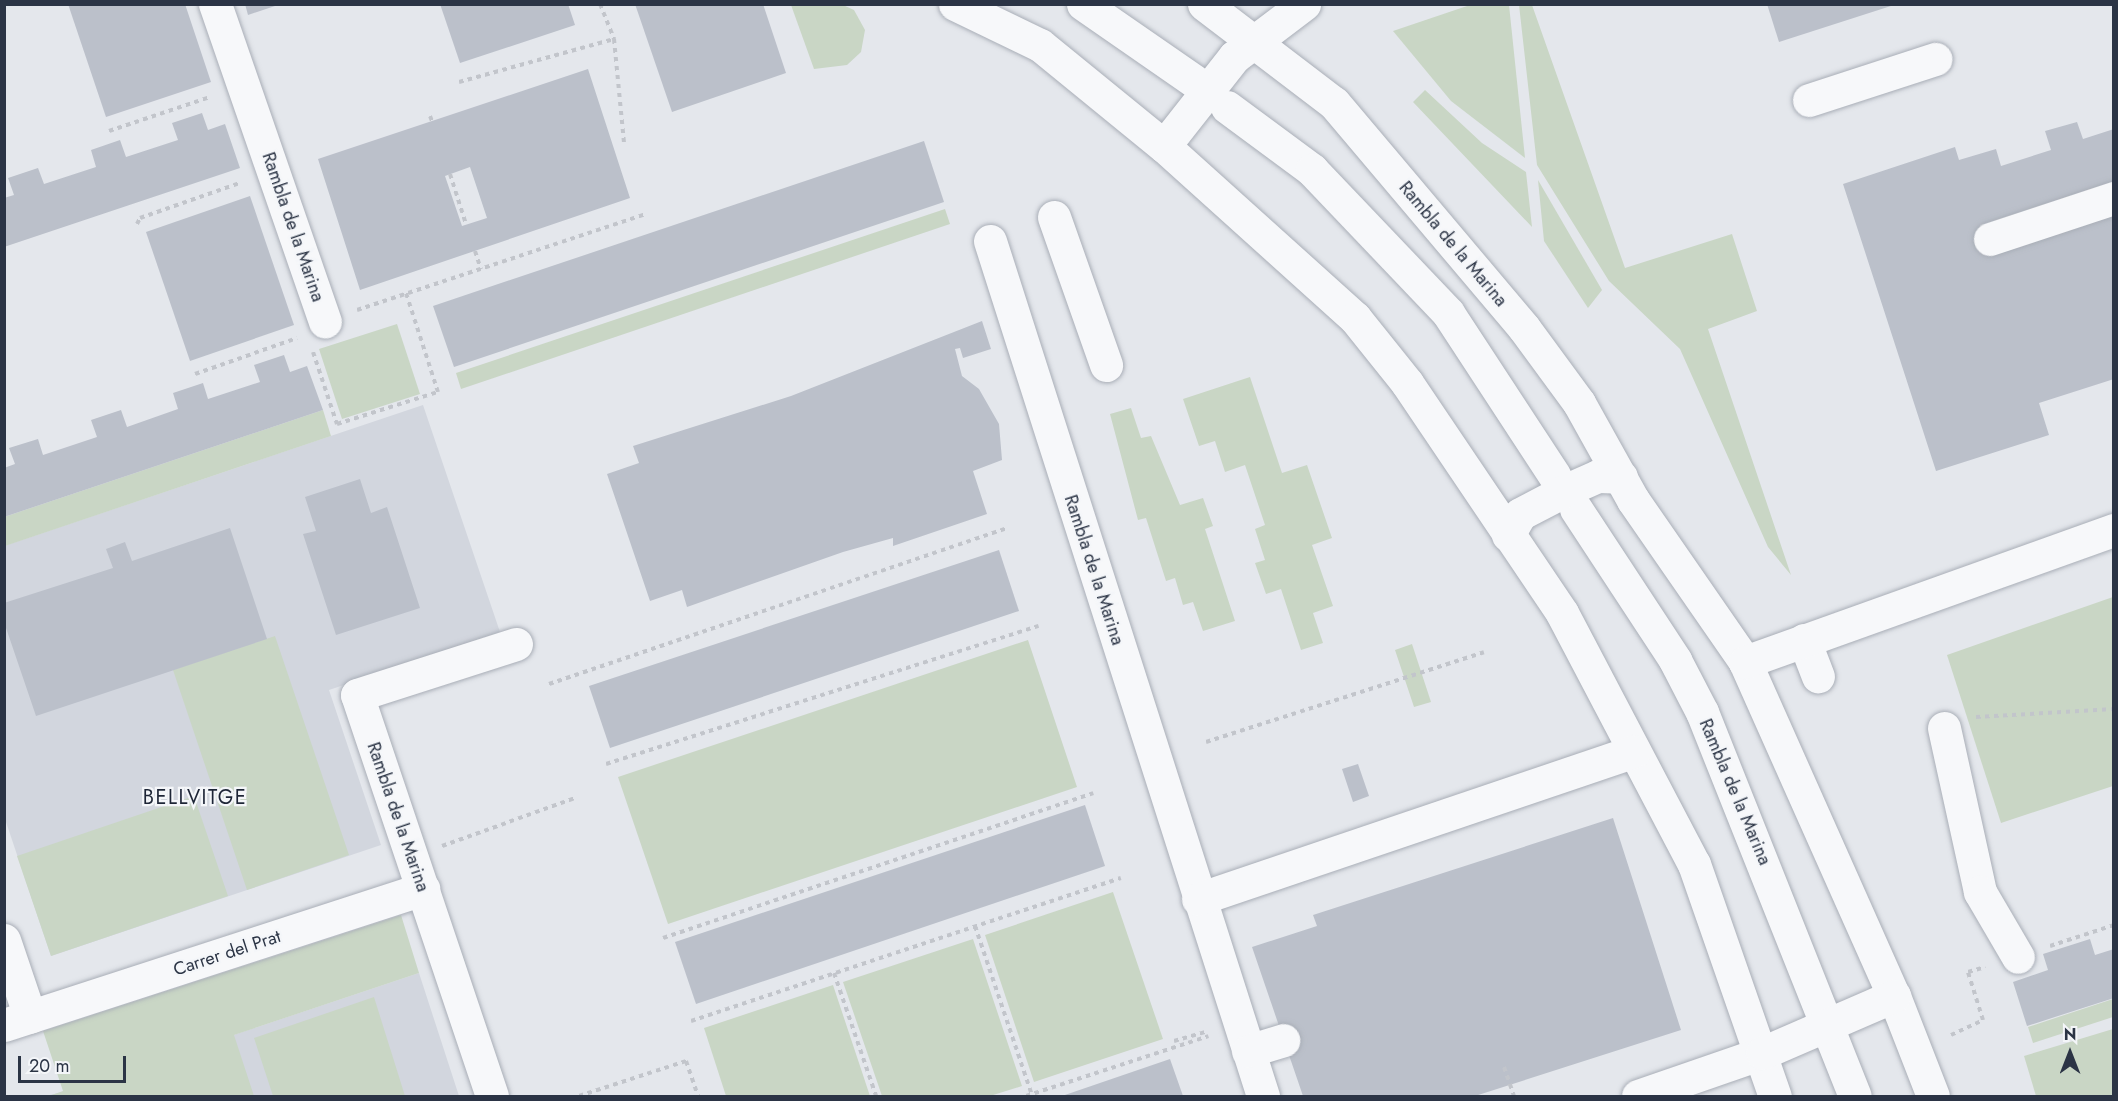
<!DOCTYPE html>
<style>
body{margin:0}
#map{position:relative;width:2118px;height:1101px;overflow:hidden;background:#e4e7ec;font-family:Jost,sans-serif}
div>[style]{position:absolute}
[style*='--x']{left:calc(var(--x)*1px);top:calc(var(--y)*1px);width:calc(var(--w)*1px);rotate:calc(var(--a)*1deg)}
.built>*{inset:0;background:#d2d6de}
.green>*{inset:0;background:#c9d6c5}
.building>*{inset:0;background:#bbc0ca}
.path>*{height:4px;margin-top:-2px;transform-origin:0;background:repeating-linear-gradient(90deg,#c2c5cb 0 4.5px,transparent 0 9px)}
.roads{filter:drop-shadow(0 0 2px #a9aeb7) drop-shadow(0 0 2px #a9aeb7)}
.minor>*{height:33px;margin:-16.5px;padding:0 16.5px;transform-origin:16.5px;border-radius:16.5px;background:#f7f8fa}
span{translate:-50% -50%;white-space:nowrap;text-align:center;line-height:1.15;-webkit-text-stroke:4.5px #f4f6f9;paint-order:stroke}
.street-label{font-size:18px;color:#2b3445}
.neighbourhood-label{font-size:20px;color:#1d2536;letter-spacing:1.5px}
.frame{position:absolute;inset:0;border:6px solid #2b3445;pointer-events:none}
.north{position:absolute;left:2040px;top:1023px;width:60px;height:60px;-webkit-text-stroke:4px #f4f6f9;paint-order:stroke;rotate:0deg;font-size:16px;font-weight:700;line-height:24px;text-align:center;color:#2b3445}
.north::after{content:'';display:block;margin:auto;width:21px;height:27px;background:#2b3445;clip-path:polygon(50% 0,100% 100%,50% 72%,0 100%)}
.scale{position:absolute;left:18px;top:1056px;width:108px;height:27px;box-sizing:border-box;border:3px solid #2b3445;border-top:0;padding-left:8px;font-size:18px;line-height:21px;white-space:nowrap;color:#2b3445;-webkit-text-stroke:4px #f4f6f9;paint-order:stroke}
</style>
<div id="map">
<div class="built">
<div style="clip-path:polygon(423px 405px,500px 632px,329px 690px,381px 845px,51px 956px,5px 819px,4px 546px)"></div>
<div style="clip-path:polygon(419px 973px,459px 1096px,45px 1096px,63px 1092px)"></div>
</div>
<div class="green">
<div style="clip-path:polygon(791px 5px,843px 5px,854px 10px,865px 30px,861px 52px,847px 65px,814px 69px)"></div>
<div style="clip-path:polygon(1470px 5px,1509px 5px,1525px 158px,1451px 101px,1393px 31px)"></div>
<div style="clip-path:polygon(1519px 5px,1532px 5px,1625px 268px,1732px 234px,1757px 311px,1708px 329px,1791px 575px,1768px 547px,1680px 349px,1609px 281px,1537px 165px)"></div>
<div style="clip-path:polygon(1425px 90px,1482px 143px,1526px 172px,1532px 227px,1413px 102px)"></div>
<div style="clip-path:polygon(1538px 180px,1602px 290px,1588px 308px,1544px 241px)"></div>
<div style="clip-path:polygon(945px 209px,950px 224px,461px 389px,456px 373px)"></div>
<div style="clip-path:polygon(397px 324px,420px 394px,342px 419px,319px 349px)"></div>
<div style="clip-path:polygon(1250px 377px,1282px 473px,1307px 465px,1332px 538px,1312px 545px,1333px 606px,1313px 613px,1323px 643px,1301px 650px,1281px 589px,1266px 594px,1255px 563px,1265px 560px,1255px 529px,1265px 525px,1245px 465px,1225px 472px,1215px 441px,1199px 446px,1183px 399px)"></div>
<div style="clip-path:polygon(1131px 408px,1141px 438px,1151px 436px,1180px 505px,1203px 498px,1213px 526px,1205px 529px,1235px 621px,1203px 631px,1193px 602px,1183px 605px,1175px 578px,1166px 581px,1146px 518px,1138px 520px,1110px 414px)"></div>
<div style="clip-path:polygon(323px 410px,331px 436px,5px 546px,4px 517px)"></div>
<div style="clip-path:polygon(2113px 597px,2113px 786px,2001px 823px,1947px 655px)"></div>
<div style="clip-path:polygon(275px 636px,349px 855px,247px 890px,173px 670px)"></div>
<div style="clip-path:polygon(1028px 640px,1077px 787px,668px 924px,618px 777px)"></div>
<div style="clip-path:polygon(1412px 644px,1431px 702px,1414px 707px,1395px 650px)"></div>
<div style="clip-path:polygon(194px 796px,228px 896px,51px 956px,17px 856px)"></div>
<div style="clip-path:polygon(1113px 892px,1163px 1039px,1034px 1082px,985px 935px)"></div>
<div style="clip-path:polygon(401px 915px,419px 973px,234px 1035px,254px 1096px,49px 1096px,63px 1091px,43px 1031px)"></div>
<div style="clip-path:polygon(973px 939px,1022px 1086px,990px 1096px,882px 1096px,843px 982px)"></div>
<div style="clip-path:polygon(833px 985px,870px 1096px,726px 1096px,704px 1028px)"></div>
<div style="clip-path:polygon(374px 997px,405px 1096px,273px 1096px,254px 1038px)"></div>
<div style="clip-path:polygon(2113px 999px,2113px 1017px,2033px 1043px,2028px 1027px)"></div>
<div style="clip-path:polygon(2113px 1029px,2113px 1096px,2036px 1096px,2024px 1056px)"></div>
</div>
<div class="building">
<div style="clip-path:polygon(68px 4px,185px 4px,211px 82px,106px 117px)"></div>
<div style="clip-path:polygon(245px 4px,278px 4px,278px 5px,248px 15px)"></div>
<div style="clip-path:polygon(440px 4px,568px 4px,575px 25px,460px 63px)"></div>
<div style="clip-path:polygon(635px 4px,763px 4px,786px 73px,672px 112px)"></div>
<div style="clip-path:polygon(1767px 4px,1894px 4px,1894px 5px,1779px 42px)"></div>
<div style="clip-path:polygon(evenodd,588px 69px,630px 198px,360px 290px,318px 159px,588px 69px,470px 167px,487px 218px,462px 226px,445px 176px,470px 167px)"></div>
<div style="clip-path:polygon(202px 113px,208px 130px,225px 124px,240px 168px,4px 247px,4px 198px,14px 195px,8px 178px,38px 168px,44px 184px,96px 167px,91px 150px,120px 140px,126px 157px,178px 140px,172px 123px)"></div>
<div style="clip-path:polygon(2077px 122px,2083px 139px,2114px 129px,2114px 181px,1980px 225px,1990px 255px,2114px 215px,2114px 379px,2039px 403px,2049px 435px,1936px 471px,1843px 184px,1955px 147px,1959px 160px,1996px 149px,2001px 166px,2051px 150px,2045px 131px)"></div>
<div style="clip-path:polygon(924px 141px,944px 202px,454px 367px,433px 306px)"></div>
<div style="clip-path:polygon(250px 196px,294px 325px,190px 361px,146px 232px)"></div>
<div style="clip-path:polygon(982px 321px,991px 349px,963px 358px,960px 348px,955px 349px,962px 376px,979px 389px,999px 424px,1002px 460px,973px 471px,987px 514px,893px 546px,893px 538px,843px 552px,687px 607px,682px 590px,650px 601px,607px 474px,639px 463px,633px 446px,791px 396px)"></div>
<div style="clip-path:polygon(284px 355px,290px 372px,307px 366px,323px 410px,4px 517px,4px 468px,15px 464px,9px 448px,38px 439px,43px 455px,97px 437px,91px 420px,121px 410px,127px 427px,178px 409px,173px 393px,203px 383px,208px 399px,260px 382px,254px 365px)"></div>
<div style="clip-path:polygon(360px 479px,371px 513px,387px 507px,420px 608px,336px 635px,303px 534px,316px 531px,305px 497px)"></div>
<div style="clip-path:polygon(230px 528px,267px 639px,36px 716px,4px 622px,4px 603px,113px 568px,106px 549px,125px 542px,132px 561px)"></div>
<div style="clip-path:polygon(999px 550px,1019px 611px,610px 748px,589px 686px)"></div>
<div style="clip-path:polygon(1358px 764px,1369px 796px,1353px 802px,1342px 769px)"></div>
<div style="clip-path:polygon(1085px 805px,1105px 866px,696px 1004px,675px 942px)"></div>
<div style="clip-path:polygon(1613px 818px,1681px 1030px,1475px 1096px,1303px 1096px,1252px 947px,1317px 926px,1313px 915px)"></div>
<div style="clip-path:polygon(2090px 939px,2095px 955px,2114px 949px,2114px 998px,2027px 1026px,2013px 982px,2048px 970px,2043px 954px)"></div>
<div style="clip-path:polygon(1170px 1059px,1183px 1096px,1062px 1096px,1097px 1084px)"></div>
</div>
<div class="path">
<div style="--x:600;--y:4;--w:38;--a:68"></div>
<div style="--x:459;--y:82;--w:161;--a:-15.5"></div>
<div style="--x:614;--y:39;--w:104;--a:84.5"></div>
<div style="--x:430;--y:116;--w:5;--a:68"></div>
<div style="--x:109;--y:131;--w:107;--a:-18.6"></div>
<div style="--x:450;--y:174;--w:52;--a:72.3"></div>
<div style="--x:137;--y:224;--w:7;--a:-63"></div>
<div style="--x:140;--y:218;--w:106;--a:-19.3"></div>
<div style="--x:475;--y:251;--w:19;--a:72"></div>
<div style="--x:357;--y:310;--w:304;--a:-18.4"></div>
<div style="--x:313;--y:352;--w:76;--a:71.6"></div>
<div style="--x:337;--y:424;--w:106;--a:-17.6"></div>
<div style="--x:438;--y:392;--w:104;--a:-107.9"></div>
<div style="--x:195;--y:374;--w:108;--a:-19.4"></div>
<div style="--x:549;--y:684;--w:483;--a:-18.8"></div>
<div style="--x:1976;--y:717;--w:138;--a:-3.3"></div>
<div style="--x:1206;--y:742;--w:292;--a:-17.9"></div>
<div style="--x:606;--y:764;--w:454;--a:-17.7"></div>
<div style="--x:442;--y:846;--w:141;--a:-19.8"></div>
<div style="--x:975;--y:926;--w:178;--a:71.4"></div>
<div style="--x:663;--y:938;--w:454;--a:-18.6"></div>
<div style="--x:2050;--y:946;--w:67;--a:-18.2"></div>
<div style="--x:834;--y:973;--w:130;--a:71.1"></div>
<div style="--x:691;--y:1021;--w:453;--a:-18.4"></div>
<div style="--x:1951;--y:1035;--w:35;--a:-25"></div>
<div style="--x:1983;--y:1020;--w:50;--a:-107.4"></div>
<div style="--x:1968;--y:972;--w:18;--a:-16"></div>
<div style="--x:1174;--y:1041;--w:32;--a:-16"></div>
<div style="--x:1504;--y:1067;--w:31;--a:71"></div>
<div style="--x:579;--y:1096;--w:113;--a:-18.1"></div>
<div style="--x:686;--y:1061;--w:37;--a:71"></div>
<div style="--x:1026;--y:1096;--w:192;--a:-18.2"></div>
</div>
<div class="roads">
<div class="minor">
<div style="--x:215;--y:4;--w:336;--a:70.9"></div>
<div style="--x:955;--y:4;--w:94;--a:25.8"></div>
<div style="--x:1040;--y:45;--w:160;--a:39.2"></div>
<div style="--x:1164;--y:146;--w:257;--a:42"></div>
<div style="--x:1355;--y:318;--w:83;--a:51.3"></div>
<div style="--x:1407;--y:383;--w:277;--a:56"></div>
<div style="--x:1562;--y:613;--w:284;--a:62.3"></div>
<div style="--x:1694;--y:864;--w:246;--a:70.8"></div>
<div style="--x:1083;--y:4;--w:135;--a:34.7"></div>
<div style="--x:1204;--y:4;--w:163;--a:37.3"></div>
<div style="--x:1334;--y:103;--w:294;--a:49.8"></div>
<div style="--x:1524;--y:328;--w:93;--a:53.7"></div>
<div style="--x:1579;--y:403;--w:111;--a:60.9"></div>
<div style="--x:1633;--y:500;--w:197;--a:55.3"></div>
<div style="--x:1745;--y:662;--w:366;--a:66"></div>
<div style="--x:1894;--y:996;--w:107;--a:68.7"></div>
<div style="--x:1809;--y:100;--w:133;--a:-18"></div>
<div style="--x:1227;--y:107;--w:106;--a:36.5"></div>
<div style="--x:1312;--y:170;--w:197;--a:46.4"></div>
<div style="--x:1448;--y:313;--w:194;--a:56.8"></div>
<div style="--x:1164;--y:146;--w:113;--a:-51.8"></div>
<div style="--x:1234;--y:57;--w:88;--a:-37.1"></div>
<div style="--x:1054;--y:217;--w:157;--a:70.6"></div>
<div style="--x:1990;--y:239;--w:131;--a:-18.3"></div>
<div style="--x:990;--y:241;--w:898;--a:72.29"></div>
<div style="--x:1576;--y:509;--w:181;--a:56.7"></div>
<div style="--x:1675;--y:660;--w:59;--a:62.6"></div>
<div style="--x:1702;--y:712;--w:413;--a:68.3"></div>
<div style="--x:1508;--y:535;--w:24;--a:-60"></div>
<div style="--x:1520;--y:514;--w:50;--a:-27.6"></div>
<div style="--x:1564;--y:491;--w:37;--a:-24"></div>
<div style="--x:1598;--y:476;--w:23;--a:2"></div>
<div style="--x:1804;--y:640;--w:39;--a:69"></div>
<div style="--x:1745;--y:662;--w:392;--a:-19.7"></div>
<div style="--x:1944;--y:728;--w:168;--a:77.6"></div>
<div style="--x:1980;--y:892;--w:75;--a:59.7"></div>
<div style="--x:1198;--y:899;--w:460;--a:-18.7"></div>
<div style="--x:4;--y:940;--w:81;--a:71.3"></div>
<div style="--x:4;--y:1025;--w:441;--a:-18"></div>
<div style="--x:1248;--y:1051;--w:37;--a:-17"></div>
<div style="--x:492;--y:1096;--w:423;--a:-108.6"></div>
<div style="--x:357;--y:695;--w:167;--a:-17.8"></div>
<div style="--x:1638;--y:1096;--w:131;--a:-19.1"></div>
<div style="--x:1762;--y:1053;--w:144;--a:-23.4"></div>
</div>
</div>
<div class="street-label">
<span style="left:293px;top:227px;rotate:71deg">Rambla de la Marina</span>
<span style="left:1453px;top:244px;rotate:50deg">Rambla de la Marina</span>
<span style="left:1094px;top:570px;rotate:72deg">Rambla de la Marina</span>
<span style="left:1735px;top:792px;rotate:67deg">Rambla de la Marina</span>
<span style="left:398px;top:817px;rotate:71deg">Rambla de la Marina</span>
<span style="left:227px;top:953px;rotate:-18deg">Carrer del Prat</span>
</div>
<div class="neighbourhood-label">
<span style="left:195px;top:797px">BELLVITGE</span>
</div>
<div class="frame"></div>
<div class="north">N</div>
<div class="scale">20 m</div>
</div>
